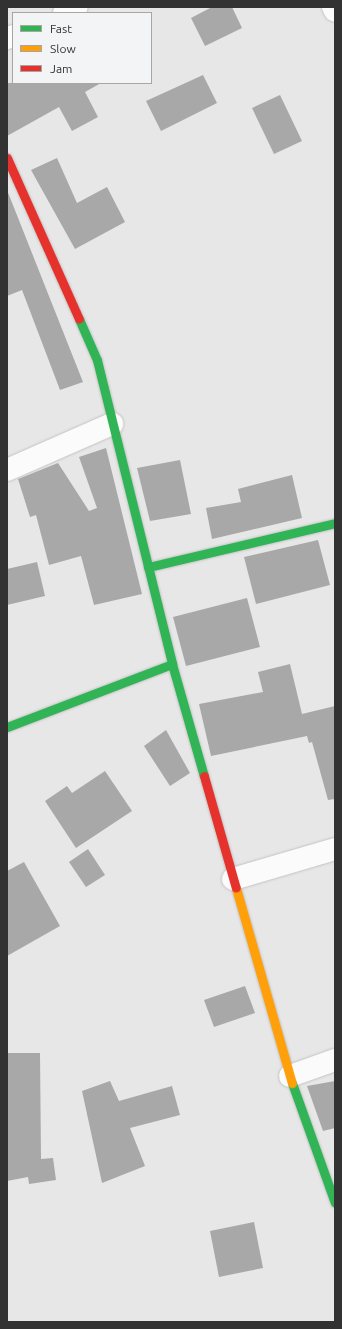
<!DOCTYPE html>
<style>
body{margin:0}
#map{position:relative;width:342px;height:1329px;overflow:hidden;background:#e7e7e7;font-family:Ubuntu,sans-serif}
div>[style]{position:absolute}
[style*='--x']{left:calc(var(--x)*1px);top:calc(var(--y)*1px);width:calc(var(--w)*1px);rotate:calc(var(--a)*1deg)}
.building>*{inset:0;background:#a8a8a8}
.roads{filter:drop-shadow(0 0 1px #c3c3c3) drop-shadow(0 0 1px #c3c3c3)}
.street>*{height:22px;margin:-11px;padding:0 11px;transform-origin:11px;border-radius:11px;background:#fbfbfb}
.fast>*{height:9px;margin:-4.5px;padding:0 4.5px;transform-origin:4.5px;border-radius:4.5px;background:#30b455}
.slow>*{height:9px;margin:-4.5px;padding:0 4.5px;transform-origin:4.5px;border-radius:4.5px;background:#ff9f0a}
.jam>*{height:9px;margin:-4.5px;padding:0 4.5px;transform-origin:4.5px;border-radius:4.5px;background:#e5322d}
span{translate:-50% -50%;white-space:nowrap;text-align:center;line-height:1.15;-webkit-text-stroke:4px #f3f4f5;paint-order:stroke}
.frame{position:absolute;inset:0;border:8px solid #323233;pointer-events:none}
.legend{position:absolute;left:12px;top:12px;width:140px;height:72px;box-sizing:border-box;background:#f3f4f5;border:1px solid #a6a6a7;margin:0;padding:5px 7px;list-style:none;font-size:12px;color:#323233}
.legend li{display:flex;align-items:center;gap:8px;height:20px}
.legend b{width:20px;border:1px solid #a6a6a7}
</style>
<div id="map">
<div class="building">
<div style="clip-path:polygon(212px 7px,232px 7px,242px 28px,205px 46px,191px 18px)"></div>
<div style="clip-path:polygon(203px 75px,217px 103px,161px 131px,146px 101px)"></div>
<div style="clip-path:polygon(7px 83px,101px 83px,85px 92px,98px 117px,72px 131px,59px 107px,7px 136px)"></div>
<div style="clip-path:polygon(280px 95px,302px 141px,274px 154px,252px 108px)"></div>
<div style="clip-path:polygon(57px 158px,77px 203px,107px 187px,125px 222px,75px 249px,31px 170px)"></div>
<div style="clip-path:polygon(7px 190px,83px 382px,60px 390px,22px 290px,7px 296px)"></div>
<div style="clip-path:polygon(106px 448px,142px 594px,94px 605px,81px 556px,49px 565px,36px 515px,30px 517px,18px 479px,58px 463px,89px 511px,97px 508px,79px 457px)"></div>
<div style="clip-path:polygon(180px 460px,191px 514px,150px 521px,137px 468px)"></div>
<div style="clip-path:polygon(292px 475px,302px 518px,212px 539px,206px 508px,241px 502px,238px 489px)"></div>
<div style="clip-path:polygon(318px 540px,330px 585px,256px 604px,244px 557px)"></div>
<div style="clip-path:polygon(37px 562px,45px 596px,7px 605px,7px 569px)"></div>
<div style="clip-path:polygon(247px 598px,260px 647px,186px 666px,173px 617px)"></div>
<div style="clip-path:polygon(290px 664px,302px 714px,335px 706px,335px 799px,328px 800px,312px 742px,309px 743px,307px 736px,211px 756px,199px 704px,263px 692px,258px 672px)"></div>
<div style="clip-path:polygon(166px 730px,190px 773px,170px 786px,144px 746px)"></div>
<div style="clip-path:polygon(105px 771px,132px 811px,76px 848px,45px 801px,67px 786px,72px 793px)"></div>
<div style="clip-path:polygon(88px 849px,105px 875px,86px 887px,69px 862px)"></div>
<div style="clip-path:polygon(24px 862px,60px 926px,7px 956px,7px 871px)"></div>
<div style="clip-path:polygon(245px 986px,255px 1013px,214px 1027px,204px 1000px)"></div>
<div style="clip-path:polygon(7px 1053px,40px 1053px,41px 1159px,53px 1158px,56px 1180px,29px 1184px,28px 1177px,7px 1181px)"></div>
<div style="clip-path:polygon(110px 1081px,119px 1101px,172px 1086px,180px 1115px,130px 1128px,145px 1166px,102px 1183px,82px 1091px)"></div>
<div style="clip-path:polygon(335px 1081px,335px 1128px,323px 1131px,307px 1086px)"></div>
<div style="clip-path:polygon(254px 1222px,263px 1268px,219px 1277px,210px 1231px)"></div>
</div>
<div class="roads">
<div class="street">
<div style="--x:333;--y:7;--w:4;--a:63"></div>
<div style="--x:64;--y:13;--w:14;--a:-25"></div>
<div style="--x:7;--y:38;--w:6;--a:-18"></div>
<div style="--x:7;--y:470;--w:115;--a:-23.7"></div>
<div style="--x:233;--y:879;--w:106;--a:-16.4"></div>
<div style="--x:290;--y:1076;--w:48;--a:-19.6"></div>
</div>
<div class="fast">
<div style="--x:79;--y:319;--w:45;--a:66.3"></div>
<div style="--x:97;--y:360;--w:313;--a:76.1"></div>
<div style="--x:172;--y:664;--w:116;--a:74.1"></div>
<div style="--x:148;--y:567;--w:192;--a:-13.2"></div>
<div style="--x:7;--y:727;--w:177;--a:-20.9"></div>
<div style="--x:292;--y:1083;--w:127;--a:70.3"></div>
</div>
<div class="slow">
<div style="--x:236;--y:888;--w:203;--a:74"></div>
</div>
<div class="jam">
<div style="--x:7;--y:158;--w:176;--a:65.9"></div>
<div style="--x:204;--y:776;--w:116;--a:74.1"></div>
</div>
</div>
<div class="frame"></div>
<ul class="legend">
<li><b style="height:5px;background:#30b455"></b>Fast</li>
<li><b style="height:5px;background:#ff9f0a"></b>Slow</li>
<li><b style="height:5px;background:#e5322d"></b>Jam</li>
</ul>
</div>
